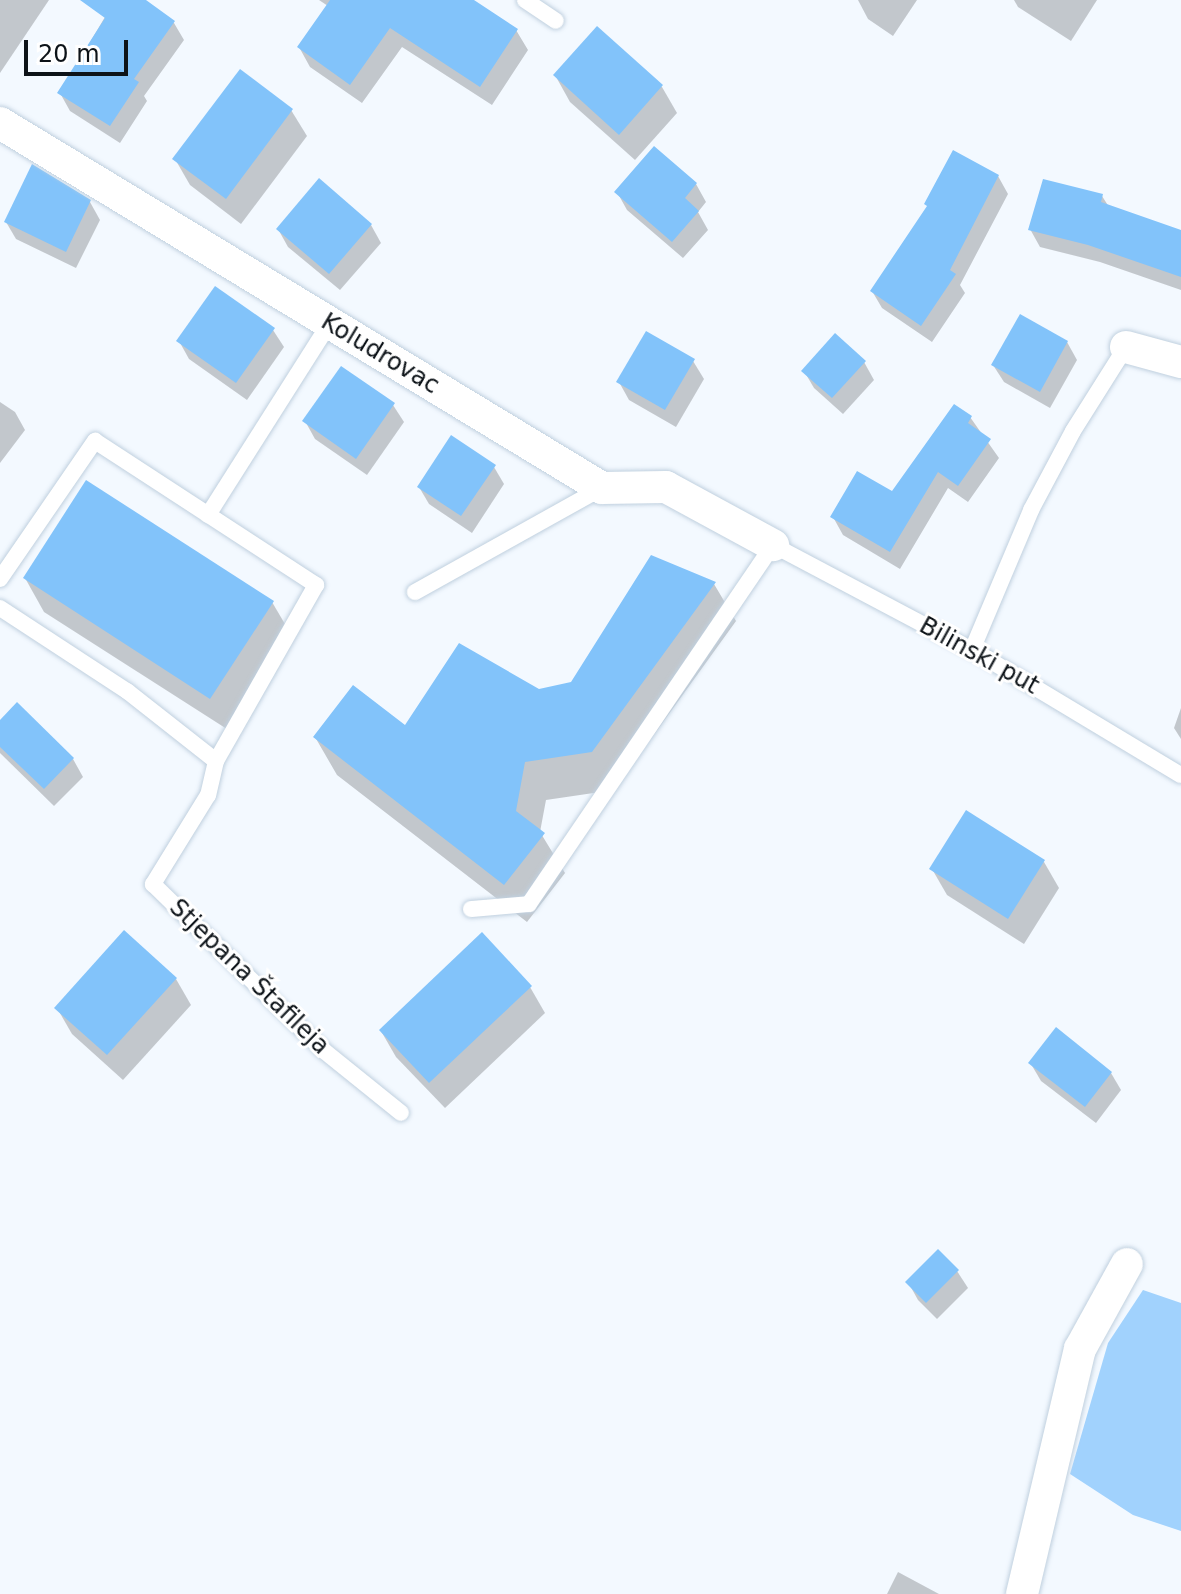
<!DOCTYPE html>
<meta charset="utf-8">
<style>
body{margin:0}
#map{position:relative;width:1181px;height:1594px;overflow:hidden;background:#f3f9ff;font-family:"DejaVu Sans",sans-serif}
div>[style]{position:absolute}
[style*='--x']{left:calc(var(--x)*1px);top:calc(var(--y)*1px);width:calc(var(--w)*1px);rotate:calc(var(--a)*1deg)}
.green>*{inset:0;background:#a1d2fd}
.shadow>*{inset:0;background:#0003}
.building>*{inset:0;background:#82c3fa}
.roads{filter:drop-shadow(0 0 2px #c0d0df) drop-shadow(0 0 2px #c0d0df)}
.lane>*{height:16px;margin:-8px;padding:0 8px;transform-origin:8px;border-radius:8px;background:#fff}
.street>*{height:32px;margin:-16px;padding:0 16px;transform-origin:16px;border-radius:16px;background:#fff}
span{translate:-50% -50%;white-space:nowrap;text-align:center;line-height:1.15;-webkit-text-stroke:6px #fff;paint-order:stroke}
.street-label{font-size:24px;color:#0d1318}
.scale{position:absolute;left:24px;top:40px;width:104px;height:36px;box-sizing:border-box;border:4px solid #0d1318;border-top:0;padding-left:10px;font-size:24px;line-height:28px;white-space:nowrap;color:#0d1318;-webkit-text-stroke:6px #fff;paint-order:stroke}
</style>
<div id="map">
<div class="green">
<div style="clip-path:polygon(1143px 1290px,1181px 1303px,1181px 1531px,1133px 1515px,1070px 1474px,1108px 1343px)"></div>
</div>
<div class="shadow">
<div style="clip-path:polygon(0 0,49px 0,0 73px)"></div>
<div style="clip-path:polygon(115px 0,143px 0,174px 23px,184px 40px,144px 96px,147px 101px,120px 143px,70px 111px,60px 93px)"></div>
<div style="clip-path:polygon(319px 0,470px 0,516px 30px,528px 50px,492px 105px,402px 47px,362px 103px,310px 67px,299px 47px,328px 6px)"></div>
<div style="clip-path:polygon(858px 0,917px 0,893px 36px,868px 19px)"></div>
<div style="clip-path:polygon(1014px 0,1097px 0,1071px 41px,1018px 7px)"></div>
<div style="clip-path:polygon(597px 29px,662px 87px,677px 113px,635px 160px,570px 102px,555px 75px)"></div>
<div style="clip-path:polygon(291px 110px,307px 136px,241px 224px,190px 185px,175px 159px)"></div>
<div style="clip-path:polygon(998px 176px,1008px 194px,960px 285px,965px 293px,932px 342px,882px 308px,872px 291px)"></div>
<div style="clip-path:polygon(696px 184px,706px 202px,698px 212px,708px 230px,683px 258px,627px 210px,617px 192px)"></div>
<div style="clip-path:polygon(1102px 196px,1109px 207px,1181px 232px,1181px 290px,1100px 262px,1040px 247px,1030px 229px)"></div>
<div style="clip-path:polygon(90px 202px,100px 220px,76px 268px,16px 239px,6px 222px)"></div>
<div style="clip-path:polygon(371px 225px,381px 243px,340px 290px,288px 247px,278px 229px)"></div>
<div style="clip-path:polygon(273px 330px,284px 347px,247px 400px,189px 359px,179px 341px)"></div>
<div style="clip-path:polygon(1067px 342px,1077px 360px,1050px 408px,1004px 382px,993px 365px)"></div>
<div style="clip-path:polygon(693px 361px,704px 379px,676px 427px,629px 400px,619px 382px)"></div>
<div style="clip-path:polygon(864px 362px,874px 380px,843px 414px,814px 388px,804px 371px)"></div>
<div style="clip-path:polygon(0 402px,15px 412px,25px 430px,0 463px)"></div>
<div style="clip-path:polygon(393px 405px,404px 422px,367px 475px,315px 439px,305px 421px)"></div>
<div style="clip-path:polygon(970px 417px,999px 458px,968px 502px,948px 488px,900px 569px,843px 535px,833px 517px,893px 494px)"></div>
<div style="clip-path:polygon(494px 467px,504px 484px,472px 533px,429px 504px,419px 487px)"></div>
<div style="clip-path:polygon(25px 578px,272px 602px,292px 636px,230px 731px,44px 612px)"></div>
<div style="clip-path:polygon(714px 584px,736px 621px,614px 790px,546px 800px,540px 832px,565px 873px,527px 922px,337px 775px,315px 737px,405px 728px,572px 684px)"></div>
<div style="clip-path:polygon(1181px 708px,1181px 739px,1174px 728px)"></div>
<div style="clip-path:polygon(0 723px,73px 759px,83px 777px,54px 806px,0 753px)"></div>
<div style="clip-path:polygon(1044px 862px,1059px 888px,1024px 944px,947px 895px,932px 869px)"></div>
<div style="clip-path:polygon(176px 979px,191px 1005px,123px 1080px,72px 1034px,57px 1008px)"></div>
<div style="clip-path:polygon(530px 987px,545px 1013px,445px 1108px,396px 1057px,381px 1031px)"></div>
<div style="clip-path:polygon(1031px 1064px,1111px 1073px,1121px 1090px,1096px 1123px,1041px 1081px)"></div>
<div style="clip-path:polygon(957px 1271px,968px 1288px,937px 1319px,918px 1300px,908px 1282px)"></div>
<div style="clip-path:polygon(898px 1572px,939px 1594px,887px 1594px)"></div>
</div>
<div class="building">
<div style="clip-path:polygon(80px 0,146px 0,175px 21px,134px 79px,139px 82px,110px 126px,57px 93px,105px 18px)"></div>
<div style="clip-path:polygon(330px 0,474px 0,518px 29px,480px 87px,390px 28px,350px 85px,297px 47px)"></div>
<div style="clip-path:polygon(597px 26px,663px 85px,619px 135px,553px 75px)"></div>
<div style="clip-path:polygon(240px 69px,293px 109px,226px 199px,172px 159px)"></div>
<div style="clip-path:polygon(654px 146px,697px 183px,685px 198px,699px 211px,672px 242px,614px 192px)"></div>
<div style="clip-path:polygon(953px 150px,999px 175px,950px 270px,956px 274px,921px 326px,870px 291px,927px 206px,924px 204px)"></div>
<div style="clip-path:polygon(32px 164px,91px 200px,66px 252px,4px 222px)"></div>
<div style="clip-path:polygon(319px 178px,372px 224px,329px 274px,276px 229px)"></div>
<div style="clip-path:polygon(1043px 179px,1103px 194px,1101px 202px,1181px 230px,1181px 277px,1088px 245px,1028px 230px)"></div>
<div style="clip-path:polygon(215px 286px,275px 328px,236px 383px,176px 341px)"></div>
<div style="clip-path:polygon(1020px 314px,1068px 341px,1040px 392px,991px 365px)"></div>
<div style="clip-path:polygon(646px 331px,695px 359px,665px 410px,616px 382px)"></div>
<div style="clip-path:polygon(835px 333px,866px 361px,832px 398px,801px 371px)"></div>
<div style="clip-path:polygon(341px 366px,395px 403px,356px 459px,302px 421px)"></div>
<div style="clip-path:polygon(954px 404px,972px 416px,968px 423px,991px 439px,958px 486px,938px 472px,890px 552px,830px 517px,857px 471px,892px 491px)"></div>
<div style="clip-path:polygon(451px 435px,496px 465px,461px 516px,417px 487px)"></div>
<div style="clip-path:polygon(86px 480px,274px 601px,210px 699px,23px 578px)"></div>
<div style="clip-path:polygon(651px 555px,716px 582px,592px 752px,525px 762px,516px 811px,545px 833px,504px 885px,313px 737px,353px 685px,405px 725px,459px 643px,539px 689px,571px 682px)"></div>
<div style="clip-path:polygon(17px 702px,74px 758px,44px 789px,0 747px,0 720px)"></div>
<div style="clip-path:polygon(966px 810px,1045px 860px,1008px 919px,929px 869px)"></div>
<div style="clip-path:polygon(124px 930px,177px 978px,107px 1055px,54px 1008px)"></div>
<div style="clip-path:polygon(482px 932px,532px 986px,429px 1083px,379px 1030px)"></div>
<div style="clip-path:polygon(1056px 1027px,1112px 1072px,1085px 1107px,1028px 1063px)"></div>
<div style="clip-path:polygon(938px 1249px,959px 1270px,926px 1303px,905px 1282px)"></div>
</div>
<div class="roads">
<div class="lane">
<div style="--x:525;--y:0;--w:37;--a:34"></div>
<div style="--x:208;--y:515;--w:227;--a:-57.6"></div>
<div style="--x:0;--y:579;--w:168;--a:-55.5"></div>
<div style="--x:95;--y:441;--w:264;--a:33.1"></div>
<div style="--x:316;--y:585;--w:202;--a:119.6"></div>
<div style="--x:415;--y:592;--w:214;--a:-29.1"></div>
<div style="--x:0;--y:608;--w:152;--a:33.2"></div>
<div style="--x:127;--y:691;--w:113;--a:38.2"></div>
<div style="--x:216;--y:761;--w:35;--a:103"></div>
<div style="--x:208;--y:795;--w:105;--a:121.7"></div>
<div style="--x:153;--y:884;--w:238;--a:44.3"></div>
<div style="--x:323;--y:1050;--w:100;--a:38.9"></div>
<div style="--x:972;--y:650;--w:152;--a:-67.1"></div>
<div style="--x:1031;--y:510;--w:89;--a:-62"></div>
<div style="--x:1073;--y:431;--w:99;--a:-57.8"></div>
<div style="--x:471;--y:909;--w:58;--a:-4.9"></div>
<div style="--x:529;--y:904;--w:434;--a:-55.8"></div>
<div style="--x:773;--y:545;--w:241;--a:27.9"></div>
<div style="--x:986;--y:658;--w:227;--a:31"></div>
</div>
<div class="street">
<div style="--x:0;--y:123;--w:704;--a:31.23"></div>
<div style="--x:602;--y:488;--w:64;--a:-0.9"></div>
<div style="--x:666;--y:487;--w:122;--a:28.5"></div>
<div style="--x:1126;--y:347;--w:57;--a:15.3"></div>
<div style="--x:1022;--y:1594;--w:252;--a:-76.7"></div>
<div style="--x:1080;--y:1349;--w:97;--a:-61.1"></div>
</div>
</div>
<div class="street-label">
<span style="left:380px;top:354px;rotate:31deg">Koludrovac</span>
<span style="left:979px;top:656px;rotate:29deg">Bilinski put</span>
<span style="left:249px;top:977px;rotate:44deg">Stjepana Štafileja</span>
</div>
<div class="scale">20 m</div>
</div>
